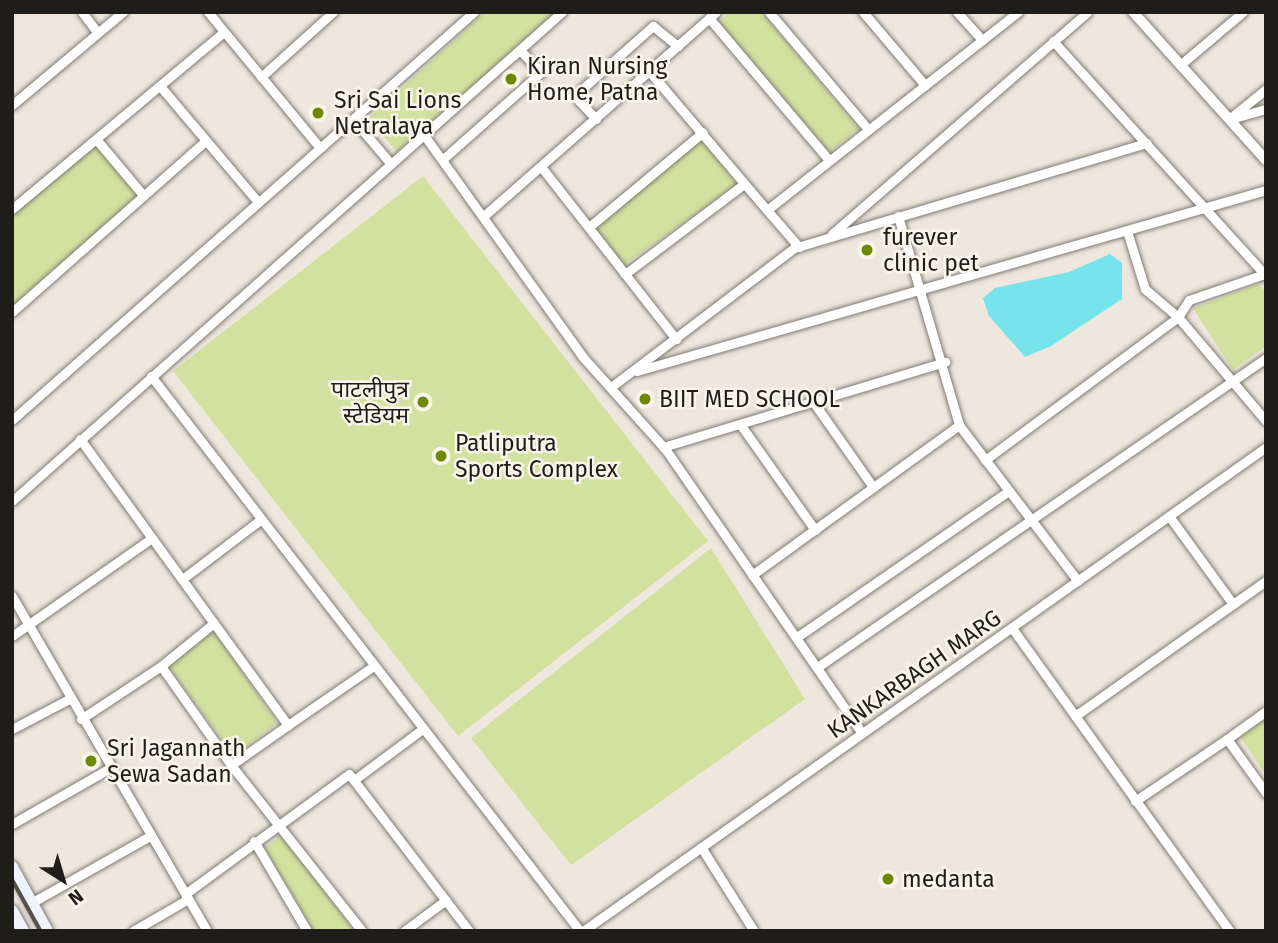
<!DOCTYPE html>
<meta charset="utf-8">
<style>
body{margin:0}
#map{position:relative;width:1278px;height:943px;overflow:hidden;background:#ede7de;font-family:"Fira Sans","Noto Sans Devanagari",sans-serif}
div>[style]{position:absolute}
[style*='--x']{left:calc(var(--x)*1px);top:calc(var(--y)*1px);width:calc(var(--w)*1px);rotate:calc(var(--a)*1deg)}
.green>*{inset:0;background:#d2e19f}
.water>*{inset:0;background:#77e3eb}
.roads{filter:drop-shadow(0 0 2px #807c73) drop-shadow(0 0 2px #807c73)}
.minor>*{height:9px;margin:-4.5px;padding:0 4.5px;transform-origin:4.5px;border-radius:4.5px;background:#fff}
.tertiary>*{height:10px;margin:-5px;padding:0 5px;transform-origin:5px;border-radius:5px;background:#fff}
.secondary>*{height:12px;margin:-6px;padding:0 6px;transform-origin:6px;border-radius:6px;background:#eff3fe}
.rail>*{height:3.5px;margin:-1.75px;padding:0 1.75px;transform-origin:1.75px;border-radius:1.75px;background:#54504c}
.dots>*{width:19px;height:19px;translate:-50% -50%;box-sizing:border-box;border:4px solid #faf5eb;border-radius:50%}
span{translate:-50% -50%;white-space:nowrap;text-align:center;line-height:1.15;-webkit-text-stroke:5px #faf5eb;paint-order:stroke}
.poi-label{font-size:23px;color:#1f1d1a}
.left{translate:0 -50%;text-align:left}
.right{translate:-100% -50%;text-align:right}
.street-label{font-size:23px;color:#1f1d1a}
.frame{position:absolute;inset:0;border:14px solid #1f1d1a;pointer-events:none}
.north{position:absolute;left:28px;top:845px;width:70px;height:70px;-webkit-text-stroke:5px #faf5eb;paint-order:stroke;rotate:143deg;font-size:19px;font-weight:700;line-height:28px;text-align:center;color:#1f1d1a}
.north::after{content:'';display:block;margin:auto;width:24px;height:32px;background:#1f1d1a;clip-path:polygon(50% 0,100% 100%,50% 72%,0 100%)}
</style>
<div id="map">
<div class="green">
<div style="clip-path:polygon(485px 12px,557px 12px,397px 151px,367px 120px)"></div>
<div style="clip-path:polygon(729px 12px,761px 12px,859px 129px,829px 152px,719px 22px)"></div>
<div style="clip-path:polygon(701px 140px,737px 184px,624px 265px,595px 229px)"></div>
<div style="clip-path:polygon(95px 144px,140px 194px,12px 309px,12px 213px)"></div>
<div style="clip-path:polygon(423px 176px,708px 541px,458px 736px,173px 371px)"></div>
<div style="clip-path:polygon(1259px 284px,1266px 292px,1266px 346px,1233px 370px,1193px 308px)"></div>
<div style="clip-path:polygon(711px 548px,805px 699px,571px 865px,471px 738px)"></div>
<div style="clip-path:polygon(213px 629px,277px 723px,234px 756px,168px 665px)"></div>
<div style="clip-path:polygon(1266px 717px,1266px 774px,1265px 774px,1239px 735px)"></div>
<div style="clip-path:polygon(282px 834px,354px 931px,314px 931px,265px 848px)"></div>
</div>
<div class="water">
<div style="clip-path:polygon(1110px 254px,1122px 263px,1122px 299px,1051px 346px,1025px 357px,989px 316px,983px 298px,995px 288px,1069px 272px)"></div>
</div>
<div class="roads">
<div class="minor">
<div style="--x:82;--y:12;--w:26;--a:53"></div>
<div style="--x:208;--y:12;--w:176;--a:50.5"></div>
<div style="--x:769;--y:12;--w:153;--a:49.8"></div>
<div style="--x:863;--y:12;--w:96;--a:49.7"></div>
<div style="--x:957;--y:12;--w:38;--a:48"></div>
<div style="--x:709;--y:18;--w:186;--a:49.8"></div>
<div style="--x:1053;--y:41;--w:317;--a:47.8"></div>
<div style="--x:1180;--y:65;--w:82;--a:-40.1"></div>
<div style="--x:649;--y:71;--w:182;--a:49.7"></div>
<div style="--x:261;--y:77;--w:97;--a:-42.1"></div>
<div style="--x:160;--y:86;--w:152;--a:49.8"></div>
<div style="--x:12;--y:105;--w:145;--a:-40"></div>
<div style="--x:1234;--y:118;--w:33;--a:-16"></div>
<div style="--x:353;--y:119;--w:59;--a:49.8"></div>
<div style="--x:596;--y:119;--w:25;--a:-133"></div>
<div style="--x:579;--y:101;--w:12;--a:-76"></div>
<div style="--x:582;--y:89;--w:95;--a:-41.6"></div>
<div style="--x:653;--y:26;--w:32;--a:39"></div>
<div style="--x:1229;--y:119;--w:48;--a:-39"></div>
<div style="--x:424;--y:135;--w:272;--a:54.4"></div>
<div style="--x:582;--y:356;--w:126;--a:48.2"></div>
<div style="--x:666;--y:450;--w:344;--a:55.3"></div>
<div style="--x:96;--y:139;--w:73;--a:50"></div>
<div style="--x:443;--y:159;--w:131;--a:-41.6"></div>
<div style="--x:541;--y:72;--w:30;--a:-134"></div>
<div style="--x:542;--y:168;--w:135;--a:51.9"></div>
<div style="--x:625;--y:274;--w:149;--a:-37.1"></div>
<div style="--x:12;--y:209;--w:276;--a:-39.9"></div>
<div style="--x:486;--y:214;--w:306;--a:-41.3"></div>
<div style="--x:898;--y:216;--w:218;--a:73.7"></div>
<div style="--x:589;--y:227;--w:148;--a:-39.8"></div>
<div style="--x:1127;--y:231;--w:61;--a:72.8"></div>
<div style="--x:1145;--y:289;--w:43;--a:40.3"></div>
<div style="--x:1178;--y:317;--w:20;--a:-57"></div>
<div style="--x:1189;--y:300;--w:79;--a:-19.1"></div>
<div style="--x:832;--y:234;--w:338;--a:-41"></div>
<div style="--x:799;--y:247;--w:49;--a:-130.9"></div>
<div style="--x:767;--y:210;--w:320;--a:-38.3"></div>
<div style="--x:625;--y:274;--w:83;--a:51.9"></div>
<div style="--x:12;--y:312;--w:258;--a:-41.5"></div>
<div style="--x:637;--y:371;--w:655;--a:-16.05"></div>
<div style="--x:151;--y:376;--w:701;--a:52.3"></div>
<div style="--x:611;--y:387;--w:230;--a:-37.2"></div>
<div style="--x:794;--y:248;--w:368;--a:-16.6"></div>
<div style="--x:814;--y:403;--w:103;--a:54.9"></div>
<div style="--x:12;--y:420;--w:616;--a:-41.45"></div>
<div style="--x:740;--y:424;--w:130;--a:54.7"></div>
<div style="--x:80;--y:439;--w:354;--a:54"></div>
<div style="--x:288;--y:725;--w:70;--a:144.9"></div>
<div style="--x:231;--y:765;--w:121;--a:-125.3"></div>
<div style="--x:161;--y:666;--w:68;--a:-39.1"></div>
<div style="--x:663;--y:447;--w:295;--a:-16.8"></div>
<div style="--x:985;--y:460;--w:240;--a:-36.5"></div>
<div style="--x:1178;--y:317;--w:136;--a:49.8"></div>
<div style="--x:12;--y:501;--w:736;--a:-41.64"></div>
<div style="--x:1169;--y:516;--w:109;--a:54"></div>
<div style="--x:752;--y:575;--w:256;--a:-35.9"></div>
<div style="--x:959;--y:425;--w:196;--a:52.7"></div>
<div style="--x:185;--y:577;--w:94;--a:-37.2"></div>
<div style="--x:12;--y:596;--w:388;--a:59.8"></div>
<div style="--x:1012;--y:628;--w:373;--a:54.3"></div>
<div style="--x:12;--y:636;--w:171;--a:-35"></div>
<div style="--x:797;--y:637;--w:257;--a:-34.6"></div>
<div style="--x:819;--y:666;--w:543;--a:-34.57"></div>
<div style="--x:1075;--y:716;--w:234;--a:-35.3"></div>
<div style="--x:81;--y:719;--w:96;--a:-33.5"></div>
<div style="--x:288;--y:725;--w:102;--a:-34.6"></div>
<div style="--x:12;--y:729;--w:64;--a:-27.8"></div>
<div style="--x:1227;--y:739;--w:48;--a:-35.7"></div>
<div style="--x:231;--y:765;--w:211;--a:51.7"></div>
<div style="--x:354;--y:780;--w:84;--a:-36.7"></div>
<div style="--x:1135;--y:801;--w:111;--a:-34"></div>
<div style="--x:1227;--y:739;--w:67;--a:54.2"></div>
<div style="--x:12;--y:824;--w:113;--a:-29.7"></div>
<div style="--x:254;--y:841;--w:104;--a:59.5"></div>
<div style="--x:701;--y:847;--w:99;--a:57.8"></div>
<div style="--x:185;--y:894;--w:203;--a:-36.2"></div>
<div style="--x:349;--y:774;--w:198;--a:52.6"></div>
<div style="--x:31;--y:903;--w:137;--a:-29.4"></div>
<div style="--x:133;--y:931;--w:64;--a:-30.2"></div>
<div style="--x:404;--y:931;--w:52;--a:-36.4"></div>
<div style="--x:583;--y:931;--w:837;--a:-35.32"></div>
</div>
<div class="tertiary">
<div style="--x:1133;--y:12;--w:199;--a:48.1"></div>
</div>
<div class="secondary">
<div style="--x:12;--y:867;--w:73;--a:61.3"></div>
<div style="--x:12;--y:911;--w:23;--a:61"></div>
</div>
</div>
<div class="rail">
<div style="--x:12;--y:879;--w:60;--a:60.9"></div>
</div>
<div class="dots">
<div style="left:511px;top:79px;background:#6d8900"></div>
<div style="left:318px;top:113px;background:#6d8900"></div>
<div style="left:867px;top:250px;background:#6d8900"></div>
<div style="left:645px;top:399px;background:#6d8900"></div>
<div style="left:423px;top:402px;background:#6d8900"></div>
<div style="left:441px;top:456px;background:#6d8900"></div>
<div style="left:91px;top:761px;background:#6d8900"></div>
<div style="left:888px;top:879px;background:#6d8900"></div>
</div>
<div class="poi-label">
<span class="left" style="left:527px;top:79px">Kiran Nursing<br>Home, Patna</span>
<span class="left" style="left:334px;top:113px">Sri Sai Lions<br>Netralaya</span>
<span class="left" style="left:883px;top:250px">furever<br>clinic pet</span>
<span class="right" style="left:409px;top:402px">पाटलीपुत्र<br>स्टेडियम</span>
<span class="left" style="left:659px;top:399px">BIIT MED SCHOOL</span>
<span class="left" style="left:455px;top:456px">Patliputra<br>Sports Complex</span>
<span class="left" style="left:107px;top:761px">Sri Jagannath<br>Sewa Sadan</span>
<span class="left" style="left:902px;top:879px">medanta</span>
</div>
<div class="street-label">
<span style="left:914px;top:674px;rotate:-35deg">KANKARBAGH MARG</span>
</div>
<div class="frame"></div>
<div class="north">N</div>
</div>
